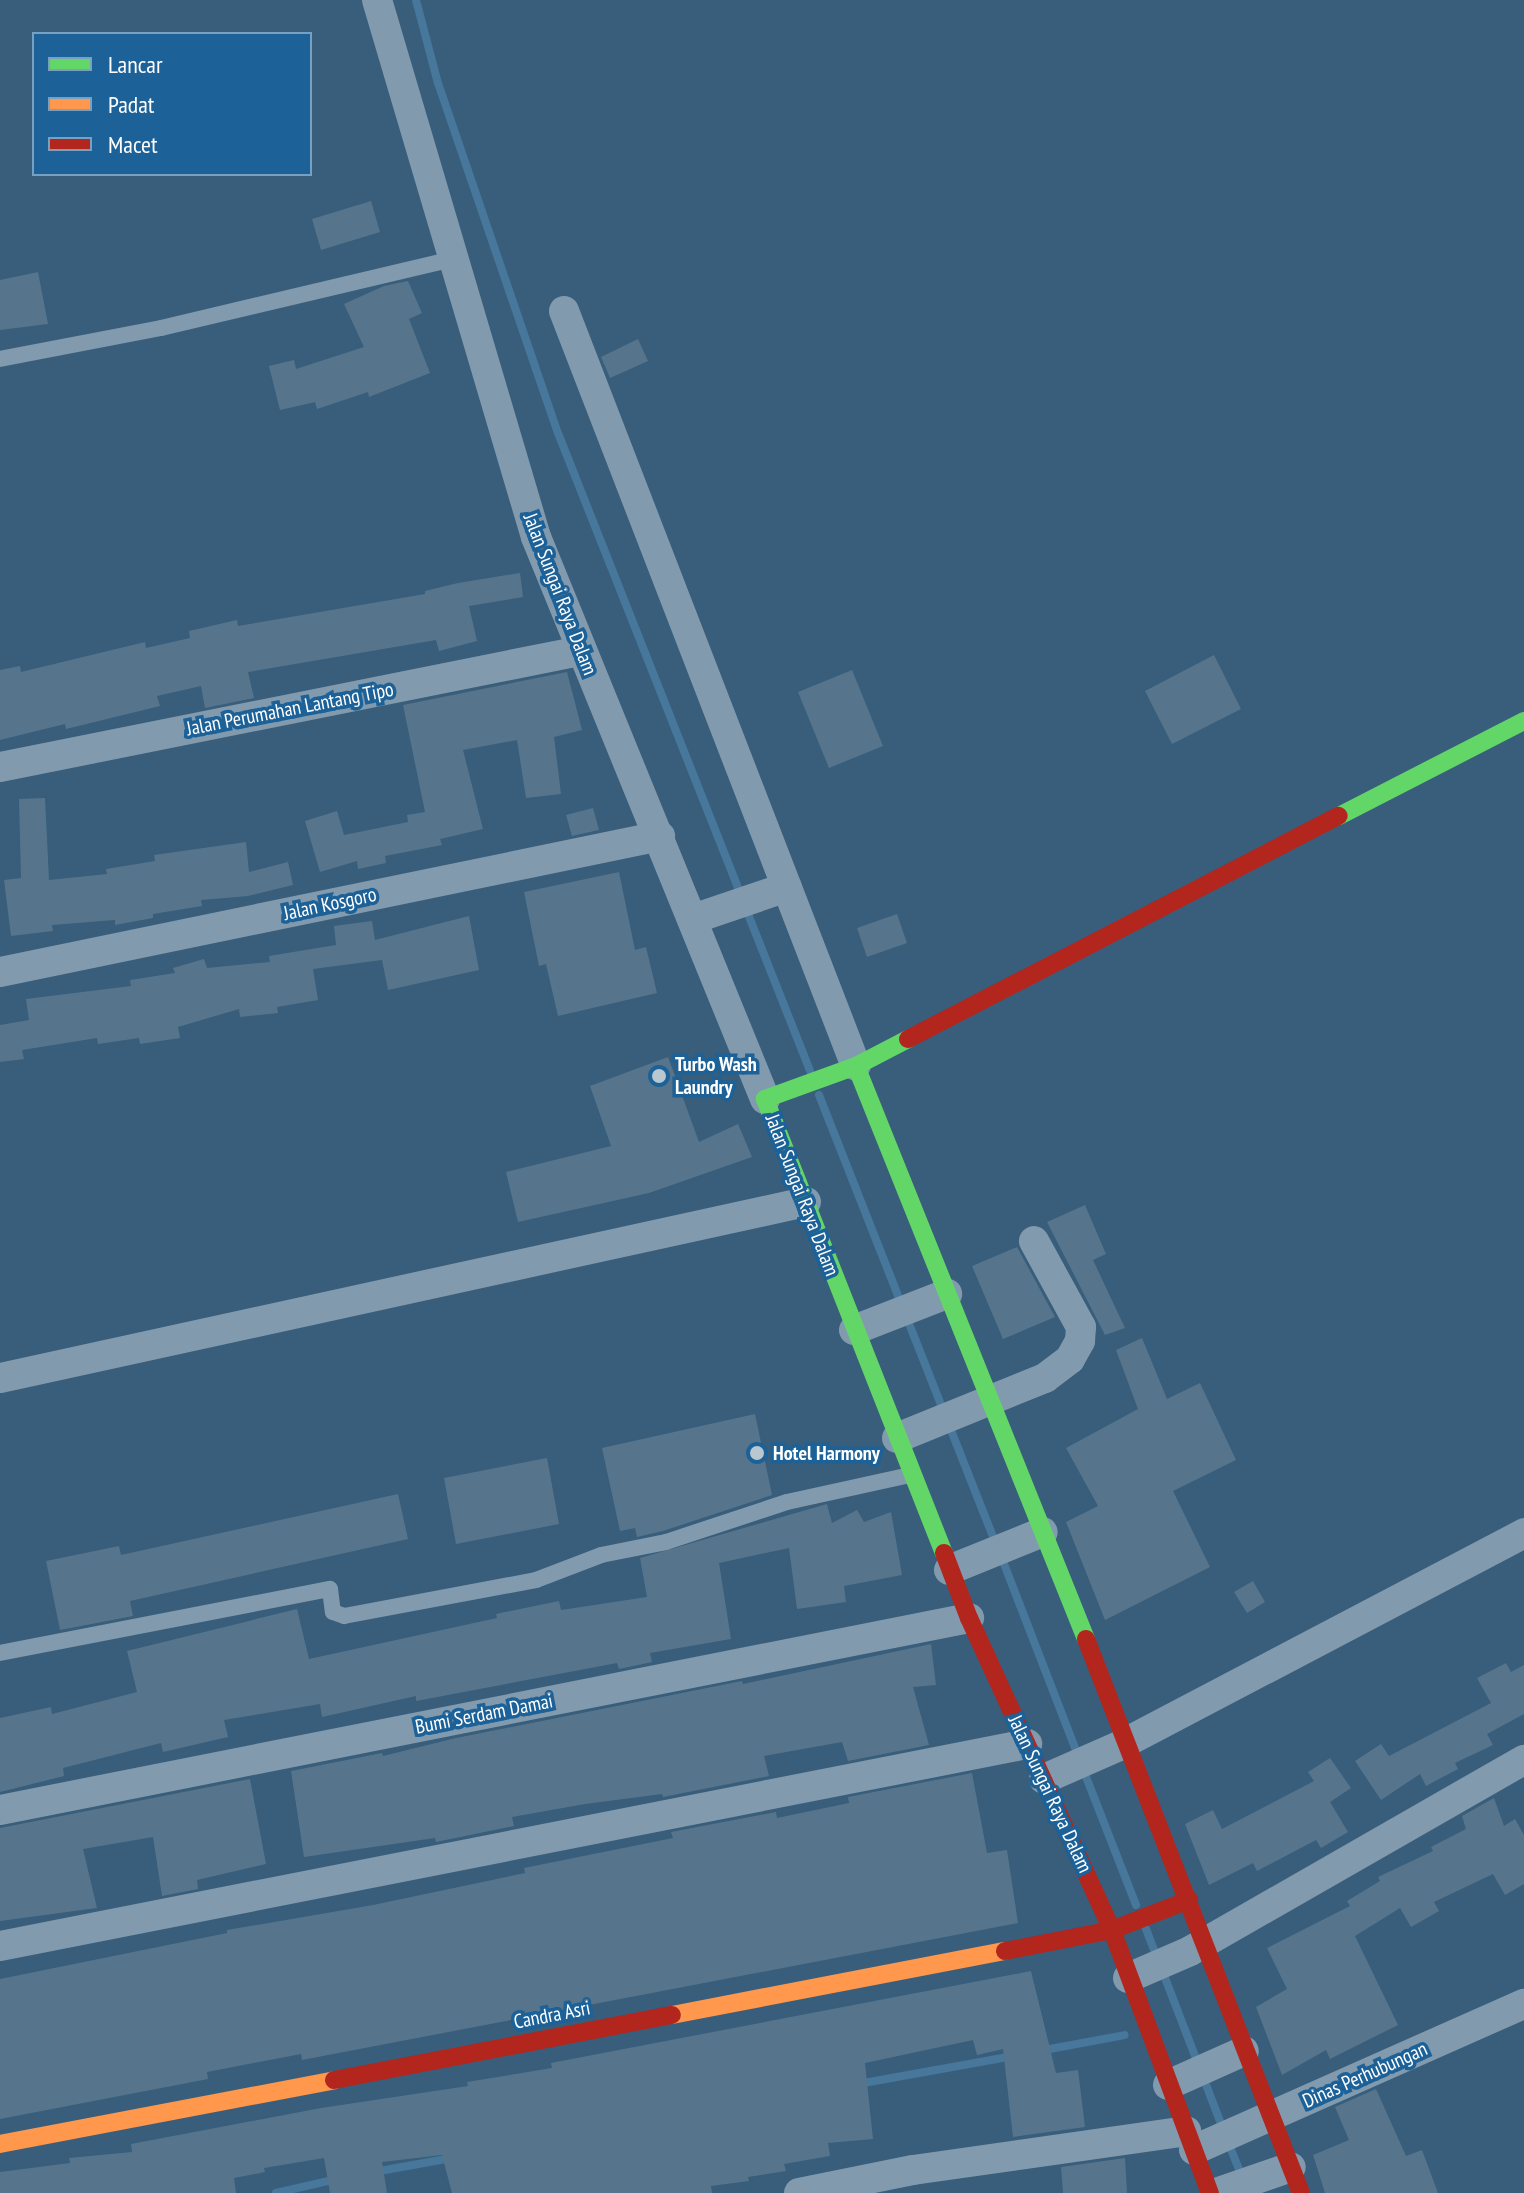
<!DOCTYPE html>
<style>
body{margin:0}
#map{position:relative;width:1524px;height:2193px;overflow:hidden;background:#385e7b;font-family:"PT Sans Narrow",sans-serif}
div>[style]{position:absolute}
[style*='--x']{left:calc(var(--x)*1px);top:calc(var(--y)*1px);width:calc(var(--w)*1px);rotate:calc(var(--a)*1deg)}
.stream>*{height:8px;margin:-4px;padding:0 4px;transform-origin:4px;border-radius:4px;background:#47779b}
.building>*{inset:0;background:#56758c}
.lane>*{height:16px;margin:-8px;padding:0 8px;transform-origin:8px;border-radius:8px;background:#829aad}
.street>*{height:30px;margin:-15px;padding:0 15px;transform-origin:15px;border-radius:15px;background:#829aad}
.fast>*{height:18px;margin:-9px;padding:0 9px;transform-origin:9px;border-radius:9px;background:#63d668}
.slow>*{height:18px;margin:-9px;padding:0 9px;transform-origin:9px;border-radius:9px;background:#ff974d}
.jam>*{height:18px;margin:-9px;padding:0 9px;transform-origin:9px;border-radius:9px;background:#b3261e}
.dots>*{width:22px;height:22px;translate:-50% -50%;box-sizing:border-box;border:4px solid #1c6197;border-radius:50%}
span{translate:-50% -50%;white-space:nowrap;text-align:center;line-height:1.15;-webkit-text-stroke:7px #1c6197;paint-order:stroke}
.street-label{font-size:20px;color:#fff}
.poi-label{font-size:20px;color:#fff;font-weight:700}
.left{translate:0 -50%;text-align:left}
.legend{position:absolute;left:32px;top:32px;width:280px;height:144px;box-sizing:border-box;background:#1c6197;border:2px solid #77a0c1;margin:0;padding:10px 14px;list-style:none;font-size:24px;color:#fff}
.legend li{display:flex;align-items:center;gap:16px;height:40px}
.legend b{width:40px;border:2px solid #77a0c1}
</style>
<div id="map">
<div class="stream">
<div style="--x:416;--y:0;--w:86;--a:75.2"></div>
<div style="--x:438;--y:83;--w:370;--a:71.1"></div>
<div style="--x:558;--y:433;--w:498;--a:68.4"></div>
<div style="--x:746;--y:909;--w:174;--a:68.4"></div>
<div style="--x:819;--y:1095;--w:483;--a:68.5"></div>
<div style="--x:1001;--y:1556;--w:214;--a:68.9"></div>
<div style="--x:1083;--y:1769;--w:146;--a:68.7"></div>
<div style="--x:1146;--y:1929;--w:30;--a:69"></div>
<div style="--x:1162;--y:1970;--w:170;--a:69"></div>
<div style="--x:1039;--y:2051;--w:87;--a:-10.5"></div>
<div style="--x:858;--y:2084;--w:158;--a:-10.2"></div>
<div style="--x:1228;--y:2142;--w:38;--a:68"></div>
<div style="--x:374;--y:2172;--w:79;--a:-10.2"></div>
<div style="--x:276;--y:2193;--w:63;--a:-12.9"></div>
</div>
<div class="building">
<div style="clip-path:polygon(371px 201px,380px 232px,321px 250px,312px 219px)"></div>
<div style="clip-path:polygon(38px 272px,48px 324px,0 330px,0 280px)"></div>
<div style="clip-path:polygon(408px 281px,422px 313px,409px 319px,430px 373px,369px 397px,368px 392px,317px 409px,315px 402px,280px 410px,269px 366px,294px 360px,296px 369px,364px 347px,344px 304px,384px 286px)"></div>
<div style="clip-path:polygon(638px 339px,648px 361px,610px 378px,601px 357px)"></div>
<div style="clip-path:polygon(520px 573px,523px 597px,469px 606px,477px 641px,439px 651px,436px 640px,248px 672px,254px 698px,205px 708px,201px 686px,157px 696px,160px 706px,66px 729px,65px 724px,0 740px,0 670px,20px 666px,21px 672px,145px 642px,146px 648px,190px 638px,189px 631px,237px 620px,238px 626px,425px 594px,425px 591px,458px 583px)"></div>
<div style="clip-path:polygon(1214px 655px,1241px 709px,1172px 744px,1145px 691px)"></div>
<div style="clip-path:polygon(852px 670px,883px 746px,829px 768px,798px 692px)"></div>
<div style="clip-path:polygon(567px 672px,582px 730px,554px 737px,561px 794px,526px 798px,517px 740px,463px 750px,483px 829px,440px 839px,442px 845px,385px 856px,386px 863px,358px 869px,357px 861px,320px 872px,305px 821px,337px 811px,344px 835px,408px 822px,407px 815px,425px 812px,403px 705px)"></div>
<div style="clip-path:polygon(45px 798px,49px 880px,107px 874px,106px 869px,155px 861px,154px 855px,246px 842px,249px 872px,288px 862px,293px 885px,248px 896px,201px 900px,202px 906px,153px 914px,153px 918px,115px 925px,115px 920px,52px 925px,53px 931px,11px 936px,4px 880px,21px 878px,19px 799px)"></div>
<div style="clip-path:polygon(593px 808px,599px 830px,572px 836px,566px 815px)"></div>
<div style="clip-path:polygon(619px 872px,635px 950px,646px 947px,657px 993px,558px 1016px,546px 964px,539px 966px,524px 892px)"></div>
<div style="clip-path:polygon(897px 914px,907px 943px,867px 957px,857px 928px)"></div>
<div style="clip-path:polygon(469px 916px,479px 970px,388px 990px,382px 960px,313px 969px,318px 1000px,277px 1007px,278px 1013px,240px 1017px,239px 1009px,178px 1027px,180px 1038px,140px 1044px,139px 1038px,98px 1044px,97px 1038px,22px 1050px,24px 1059px,0 1062px,0 1025px,29px 1020px,26px 999px,131px 986px,130px 980px,175px 973px,173px 968px,204px 959px,207px 968px,270px 962px,269px 956px,336px 945px,334px 926px,372px 921px,375px 940px)"></div>
<div style="clip-path:polygon(668px 1057px,699px 1142px,738px 1124px,752px 1157px,649px 1193px,518px 1222px,506px 1172px,611px 1146px,590px 1086px)"></div>
<div style="clip-path:polygon(1085px 1205px,1106px 1254px,1093px 1260px,1125px 1328px,1105px 1335px,1047px 1222px)"></div>
<div style="clip-path:polygon(1017px 1247px,1055px 1317px,1003px 1339px,972px 1266px)"></div>
<div style="clip-path:polygon(1142px 1338px,1167px 1399px,1200px 1383px,1236px 1460px,1173px 1491px,1210px 1567px,1105px 1620px,1066px 1522px,1098px 1506px,1066px 1448px,1138px 1409px,1116px 1350px)"></div>
<div style="clip-path:polygon(755px 1414px,772px 1495px,663px 1531px,637px 1537px,635px 1528px,620px 1531px,602px 1448px)"></div>
<div style="clip-path:polygon(547px 1458px,559px 1524px,456px 1544px,444px 1478px)"></div>
<div style="clip-path:polygon(398px 1494px,408px 1539px,130px 1601px,133px 1616px,60px 1630px,46px 1561px,119px 1546px,121px 1555px)"></div>
<div style="clip-path:polygon(827px 1504px,832px 1523px,857px 1510px,864px 1522px,891px 1512px,902px 1575px,844px 1586px,846px 1602px,797px 1609px,789px 1548px,719px 1563px,731px 1639px,650px 1653px,652px 1662px,619px 1669px,617px 1663px,416px 1701px,416px 1696px,322px 1717px,320px 1704px,224px 1720px,228px 1737px,163px 1752px,161px 1743px,63px 1768px,64px 1776px,0 1792px,0 1718px,51px 1707px,52px 1714px,137px 1692px,127px 1651px,297px 1609px,309px 1659px,497px 1618px,496px 1614px,559px 1601px,561px 1610px,647px 1597px,640px 1558px)"></div>
<div style="clip-path:polygon(1253px 1581px,1265px 1602px,1247px 1613px,1234px 1592px)"></div>
<div style="clip-path:polygon(931px 1644px,936px 1685px,913px 1687px,929px 1745px,848px 1761px,842px 1742px,764px 1756px,769px 1776px,663px 1797px,662px 1794px,585px 1804px,512px 1817px,514px 1826px,436px 1842px,435px 1838px,304px 1857px,291px 1771px,382px 1753px,383px 1756px,456px 1738px,742px 1681px,743px 1684px)"></div>
<div style="clip-path:polygon(1506px 1663px,1511px 1672px,1524px 1665px,1524px 1714px,1487px 1734px,1493px 1745px,1455px 1763px,1458px 1769px,1426px 1786px,1420px 1774px,1381px 1800px,1355px 1761px,1381px 1744px,1389px 1756px,1491px 1703px,1477px 1678px)"></div>
<div style="clip-path:polygon(1330px 1758px,1351px 1788px,1330px 1802px,1348px 1832px,1321px 1848px,1316px 1840px,1257px 1871px,1253px 1863px,1209px 1885px,1185px 1824px,1213px 1810px,1222px 1829px,1314px 1781px,1308px 1772px)"></div>
<div style="clip-path:polygon(972px 1773px,987px 1853px,1007px 1850px,1018px 1923px,302px 2060px,301px 2054px,207px 2072px,208px 2079px,0 2119px,0 1979px,227px 1933px,227px 1930px,373px 1905px,525px 1873px,524px 1868px,673px 1838px,671px 1832px,776px 1812px,777px 1818px,849px 1803px,848px 1797px)"></div>
<div style="clip-path:polygon(250px 1779px,266px 1864px,197px 1880px,198px 1889px,162px 1896px,153px 1837px,83px 1849px,97px 1908px,0 1921px,0 1828px)"></div>
<div style="clip-path:polygon(1494px 1798px,1504px 1826px,1515px 1819px,1524px 1835px,1524px 1884px,1505px 1895px,1493px 1874px,1434px 1902px,1439px 1911px,1411px 1927px,1400px 1908px,1355px 1936px,1398px 2025px,1330px 2059px,1326px 2050px,1282px 2075px,1256px 2007px,1287px 1989px,1267px 1948px,1350px 1906px,1347px 1901px,1380px 1881px,1378px 1877px,1433px 1851px,1431px 1847px,1466px 1829px,1462px 1816px)"></div>
<div style="clip-path:polygon(1031px 1971px,1056px 2073px,1078px 2070px,1085px 2127px,1013px 2137px,1003px 2049px,977px 2055px,973px 2040px,865px 2063px,873px 2139px,828px 2143px,830px 2156px,784px 2164px,786px 2171px,748px 2177px,749px 2181px,711px 2186px,712px 2193px,452px 2193px,442px 2155px,382px 2162px,387px 2193px,330px 2193px,324px 2158px,264px 2168px,265px 2172px,234px 2178px,236px 2193px,0 2193px,0 2172px,70px 2163px,69px 2158px,132px 2152px,131px 2144px,321px 2108px,468px 2086px,467px 2082px,552px 2068px,551px 2063px)"></div>
<div style="clip-path:polygon(1376px 2089px,1406px 2156px,1422px 2150px,1438px 2193px,1325px 2193px,1313px 2155px,1349px 2140px,1335px 2107px)"></div>
<div style="clip-path:polygon(1125px 2158px,1127px 2193px,1063px 2193px,1061px 2167px)"></div>
</div>
<div class="lane">
<div style="--x:0;--y:359;--w:164;--a:-10.9"></div>
<div style="--x:161;--y:328;--w:299;--a:-13.3"></div>
<div style="--x:0;--y:1653;--w:336;--a:-11"></div>
<div style="--x:330;--y:1589;--w:23;--a:83"></div>
<div style="--x:333;--y:1612;--w:12;--a:20"></div>
<div style="--x:344;--y:1616;--w:195;--a:-10.6"></div>
<div style="--x:536;--y:1580;--w:70;--a:-21"></div>
<div style="--x:601;--y:1555;--w:66;--a:-11.3"></div>
<div style="--x:666;--y:1542;--w:127;--a:-18.3"></div>
<div style="--x:787;--y:1502;--w:126;--a:-12.4"></div>
</div>
<div class="street">
<div style="--x:377;--y:0;--w:560;--a:73.51"></div>
<div style="--x:536;--y:537;--w:607;--a:67.83"></div>
<div style="--x:564;--y:311;--w:809;--a:68.86"></div>
<div style="--x:0;--y:767;--w:591;--a:-11.31"></div>
<div style="--x:693;--y:919;--w:99;--a:-18.8"></div>
<div style="--x:0;--y:972;--w:674;--a:-11.64"></div>
<div style="--x:854;--y:1330;--w:100;--a:-21.2"></div>
<div style="--x:0;--y:1378;--w:825;--a:-12.32"></div>
<div style="--x:897;--y:1438;--w:160;--a:-22.1"></div>
<div style="--x:1045;--y:1378;--w:31;--a:-37"></div>
<div style="--x:1070;--y:1359;--w:21;--a:-61"></div>
<div style="--x:1080;--y:1341;--w:14;--a:-86"></div>
<div style="--x:1081;--y:1327;--w:98;--a:-118.7"></div>
<div style="--x:949;--y:1570;--w:101;--a:-22"></div>
<div style="--x:1044;--y:1779;--w:82;--a:-23.7"></div>
<div style="--x:1119;--y:1746;--w:458;--a:-27.7"></div>
<div style="--x:0;--y:1810;--w:988;--a:-11.21"></div>
<div style="--x:0;--y:1946;--w:1047;--a:-11.13"></div>
<div style="--x:1128;--y:1978;--w:68;--a:-23.5"></div>
<div style="--x:1190;--y:1951;--w:385;--a:-29.8"></div>
<div style="--x:1168;--y:2085;--w:83;--a:-24.1"></div>
<div style="--x:1194;--y:2150;--w:361;--a:-23.9"></div>
<div style="--x:799;--y:2193;--w:116;--a:-11.4"></div>
<div style="--x:913;--y:2170;--w:276;--a:-8.1"></div>
<div style="--x:1216;--y:2193;--w:79;--a:-19.1"></div>
</div>
<div class="fast">
<div style="--x:1339;--y:816;--w:208;--a:-27.2"></div>
<div style="--x:908;--y:1039;--w:59;--a:152.6"></div>
<div style="--x:856;--y:1066;--w:97;--a:160.1"></div>
<div style="--x:765;--y:1099;--w:488;--a:68.5"></div>
<div style="--x:856;--y:1066;--w:617;--a:68.13"></div>
</div>
<div class="slow">
<div style="--x:672;--y:2015;--w:339;--a:-10.9"></div>
<div style="--x:0;--y:2144;--w:340;--a:-10.8"></div>
</div>
<div class="jam">
<div style="--x:908;--y:1039;--w:485;--a:-27.4"></div>
<div style="--x:944;--y:1553;--w:70;--a:69"></div>
<div style="--x:969;--y:1618;--w:343;--a:65.4"></div>
<div style="--x:1112;--y:1930;--w:281;--a:69.6"></div>
<div style="--x:1086;--y:1639;--w:594;--a:68.79"></div>
<div style="--x:1005;--y:1951;--w:109;--a:-11.1"></div>
<div style="--x:1112;--y:1930;--w:83;--a:-21.3"></div>
<div style="--x:334;--y:2080;--w:344;--a:-10.9"></div>
</div>
<div class="dots">
<div style="left:659px;top:1076px;background:#b9c7d1"></div>
<div style="left:757px;top:1453px;background:#b9c7d1"></div>
</div>
<div class="street-label">
<span style="left:560px;top:594px;rotate:69deg">Jalan Sungai Raya Dalam</span>
<span style="left:290px;top:709px;rotate:-11deg">Jalan Perumahan Lantang Tipo</span>
<span style="left:330px;top:904px;rotate:-12deg">Jalan Kosgoro</span>
<span style="left:802px;top:1195px;rotate:69deg">Jalan Sungai Raya Dalam</span>
<span style="left:484px;top:1714px;rotate:-11deg">Bumi Serdam Damai</span>
<span style="left:1050px;top:1794px;rotate:65deg">Jalan Sungai Raya Dalam</span>
<span style="left:552px;top:2015px;rotate:-11deg">Candra Asri</span>
<span style="left:1365px;top:2075px;rotate:-24deg">Dinas Perhubungan</span>
</div>
<div class="poi-label">
<span class="left" style="left:675px;top:1076px">Turbo Wash<br>Laundry</span>
<span class="left" style="left:773px;top:1453px">Hotel Harmony</span>
</div>
<ul class="legend">
<li><b style="height:10px;background:#63d668"></b>Lancar</li>
<li><b style="height:10px;background:#ff974d"></b>Padat</li>
<li><b style="height:10px;background:#b3261e"></b>Macet</li>
</ul>
</div>
